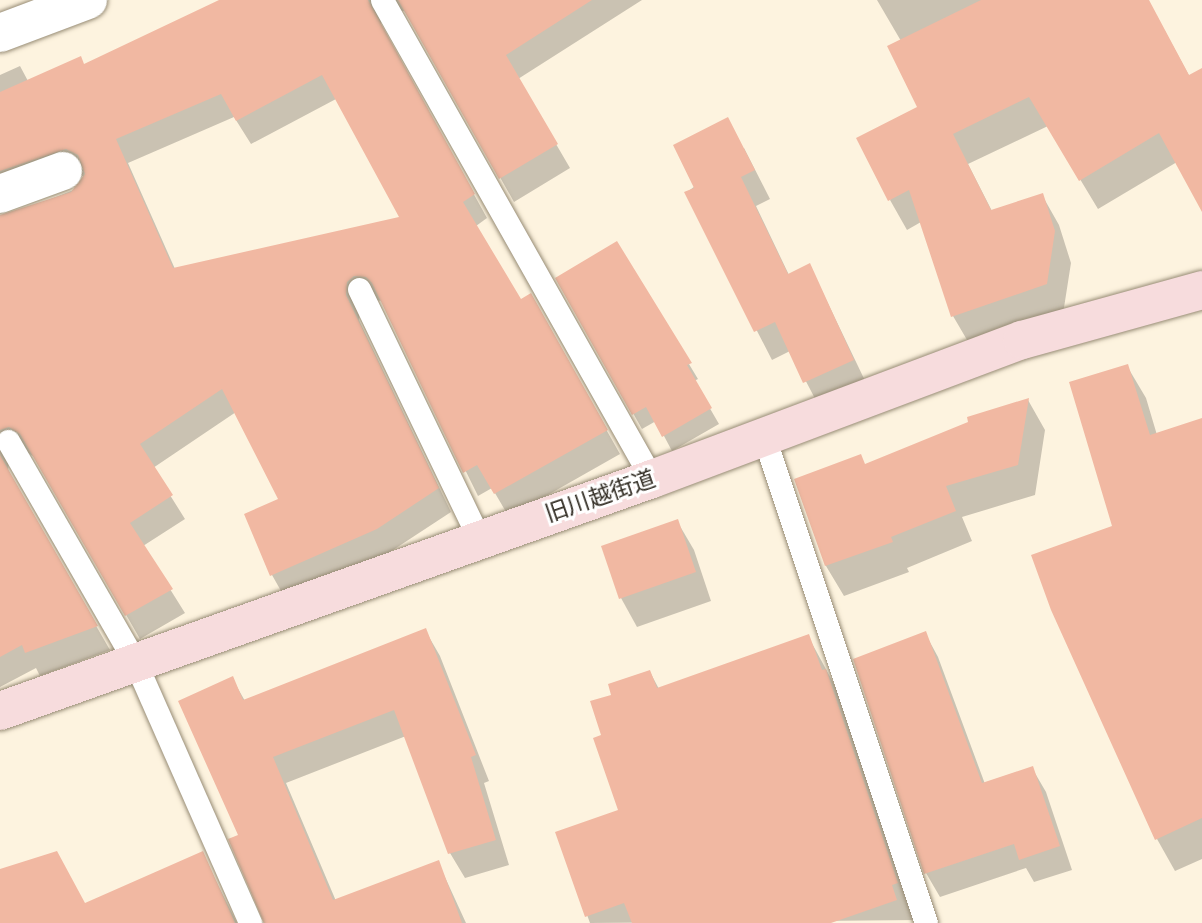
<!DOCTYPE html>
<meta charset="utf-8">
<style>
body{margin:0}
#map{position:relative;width:1202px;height:923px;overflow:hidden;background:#fdf3df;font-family:Poppins,"Noto Sans JP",sans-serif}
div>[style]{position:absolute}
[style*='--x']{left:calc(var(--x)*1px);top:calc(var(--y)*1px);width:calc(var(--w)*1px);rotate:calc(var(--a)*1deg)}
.shadow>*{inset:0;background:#0003}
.building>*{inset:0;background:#f1b8a2}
.roads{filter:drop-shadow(0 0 2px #978c75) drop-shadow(0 0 2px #978c75)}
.service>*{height:23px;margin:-11.5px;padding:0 11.5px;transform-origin:11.5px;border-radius:11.5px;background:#fff}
.minor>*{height:38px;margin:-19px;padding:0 19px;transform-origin:19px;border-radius:19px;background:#fff}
.primary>*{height:38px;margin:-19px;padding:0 19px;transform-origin:19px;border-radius:19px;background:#f7dcdd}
span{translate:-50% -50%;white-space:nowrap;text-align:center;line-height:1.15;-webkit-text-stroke:6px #fff;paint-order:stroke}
.street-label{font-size:23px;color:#332e25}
</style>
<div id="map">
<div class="shadow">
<div style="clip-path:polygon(evenodd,223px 0,642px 0,518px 79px,570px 168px,514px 202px,409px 16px,404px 11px,389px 11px,380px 25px,487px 218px,476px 226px,520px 302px,530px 295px,620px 454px,509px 517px,492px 488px,478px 496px,382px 301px,367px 299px,360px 306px,359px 320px,451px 512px,390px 552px,285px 598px,272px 575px,281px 500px,236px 412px,153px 468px,185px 519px,143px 546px,185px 613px,140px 639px,36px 458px,23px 450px,9px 457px,8px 473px,110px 650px,40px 676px,36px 668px,0 687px,0 215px,8px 216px,81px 187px,83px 176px,70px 173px,0 202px,0 75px,20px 66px,28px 81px,85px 65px,223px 0,336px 99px,402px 218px,175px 269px,128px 163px,234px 117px,251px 144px,336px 99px)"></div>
<div style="clip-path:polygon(877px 0,1148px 0,1192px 81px,1202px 77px,1202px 208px,1177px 162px,1098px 209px,1048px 126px,968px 164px,992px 211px,1042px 195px,1059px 225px,1071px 263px,1063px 314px,970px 345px,953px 316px,921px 222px,907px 230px,890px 200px,919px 108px,901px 41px)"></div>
<div style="clip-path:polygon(744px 148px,770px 199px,756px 206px,789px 275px,810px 266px,869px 389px,821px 410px,790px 351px,772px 360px,686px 193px)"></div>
<div style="clip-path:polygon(616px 243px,698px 379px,694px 381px,719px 424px,672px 451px,656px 421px,642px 429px,557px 279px)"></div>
<div style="clip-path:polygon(1127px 366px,1146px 398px,1157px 435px,1202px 420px,1202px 859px,1175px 871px,1157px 839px,1114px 527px)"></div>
<div style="clip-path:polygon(1028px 400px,1045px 430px,1035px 495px,962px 517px,972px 541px,907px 568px,909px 572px,844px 596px,826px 566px,796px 480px,865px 465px)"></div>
<div style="clip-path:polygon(677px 521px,694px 550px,711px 601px,637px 627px,621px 598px)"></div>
<div style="clip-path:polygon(425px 630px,440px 656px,489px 781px,484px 783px,509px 865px,465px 878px,450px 853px,406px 736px,286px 783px,336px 901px,438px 862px,466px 923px,264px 923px,240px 836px,232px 678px,245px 701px)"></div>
<div style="clip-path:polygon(925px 633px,938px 657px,985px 784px,1032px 768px,1046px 792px,1072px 870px,1034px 882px,1026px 868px,940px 897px,926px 873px)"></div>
<div style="clip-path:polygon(808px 636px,847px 708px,918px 920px,590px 923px,557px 833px,620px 811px,604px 736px,613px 696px,650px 672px,659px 689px)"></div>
<div style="clip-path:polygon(202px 853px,237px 923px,118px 923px)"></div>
</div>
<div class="building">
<div style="clip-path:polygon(evenodd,219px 0,368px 0,475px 194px,463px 202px,521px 299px,531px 293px,608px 430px,494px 494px,477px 465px,463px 473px,372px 283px,366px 277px,354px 276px,347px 282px,346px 295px,439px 488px,377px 529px,270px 576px,244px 514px,278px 499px,222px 389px,140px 444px,173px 495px,130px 523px,173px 589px,125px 616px,20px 434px,9px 427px,0 430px,0 215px,71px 192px,85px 174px,78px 155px,66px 149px,0 171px,0 92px,81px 56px,84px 64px,219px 0,322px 75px,399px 217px,173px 268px,116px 139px,221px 94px,236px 121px,322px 75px)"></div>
<div style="clip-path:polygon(398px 0,592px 0,506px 55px,558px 144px,499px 179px)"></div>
<div style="clip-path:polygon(981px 0,1149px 0,1189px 75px,1202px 68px,1202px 212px,1159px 133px,1079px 181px,1029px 97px,953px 134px,991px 210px,1043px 193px,1055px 231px,1047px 284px,951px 317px,909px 190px,888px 201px,856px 138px,917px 107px,887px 46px)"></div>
<div style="clip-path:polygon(728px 117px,755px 170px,741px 177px,788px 274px,810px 263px,854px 360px,803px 383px,775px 322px,754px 332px,684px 192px,694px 188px,673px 145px)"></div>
<div style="clip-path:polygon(617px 241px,692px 363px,687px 365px,712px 408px,662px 437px,646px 407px,632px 415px,555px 278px)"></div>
<div style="clip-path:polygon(1128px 364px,1150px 435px,1202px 418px,1202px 818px,1155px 840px,1051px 610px,1031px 555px,1112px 526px,1069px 382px)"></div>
<div style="clip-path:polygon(1029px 398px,1018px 465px,946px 486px,956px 511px,891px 537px,893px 542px,825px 566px,794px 479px,861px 454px,865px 464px,968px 422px,967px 417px)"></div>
<div style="clip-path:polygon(0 455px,98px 626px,25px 653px,22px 645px,0 657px)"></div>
<div style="clip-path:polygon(678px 519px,696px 572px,619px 599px,601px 546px)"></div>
<div style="clip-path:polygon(426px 628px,476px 755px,471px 757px,496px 840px,448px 854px,394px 710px,273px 757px,333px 900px,439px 860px,462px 923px,264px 923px,228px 839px,238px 835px,178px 701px,233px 676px,243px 700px)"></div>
<div style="clip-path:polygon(926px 631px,982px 783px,1033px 766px,1060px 846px,1019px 860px,1014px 844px,924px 874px,853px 659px)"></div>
<div style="clip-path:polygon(809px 634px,822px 670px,826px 669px,898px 883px,892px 885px,897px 900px,831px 923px,632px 923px,624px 903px,585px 917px,555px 832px,618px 810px,593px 738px,601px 735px,590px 701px,611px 695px,608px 684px,650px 670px,657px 688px)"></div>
<div style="clip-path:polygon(57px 851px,85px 903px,203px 851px,235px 923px,0 923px,0 869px)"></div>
</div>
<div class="roads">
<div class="service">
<div style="--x:382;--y:0;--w:550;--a:60.59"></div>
<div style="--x:359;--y:289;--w:276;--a:64.3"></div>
<div style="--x:764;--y:437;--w:512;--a:71.57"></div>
<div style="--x:8;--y:441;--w:257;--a:60.1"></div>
<div style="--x:136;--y:664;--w:283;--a:66.2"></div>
</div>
<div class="minor">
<div style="--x:0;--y:33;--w:94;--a:-20.6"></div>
<div style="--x:0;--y:194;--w:67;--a:-20.1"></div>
</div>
<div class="primary">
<div style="--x:0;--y:711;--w:692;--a:-19.59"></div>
<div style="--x:652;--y:479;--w:395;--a:-20.6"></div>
<div style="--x:1022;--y:340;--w:187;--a:-15.5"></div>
</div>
</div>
<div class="street-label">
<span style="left:600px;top:496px;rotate:-19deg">旧川越街道</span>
</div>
</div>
